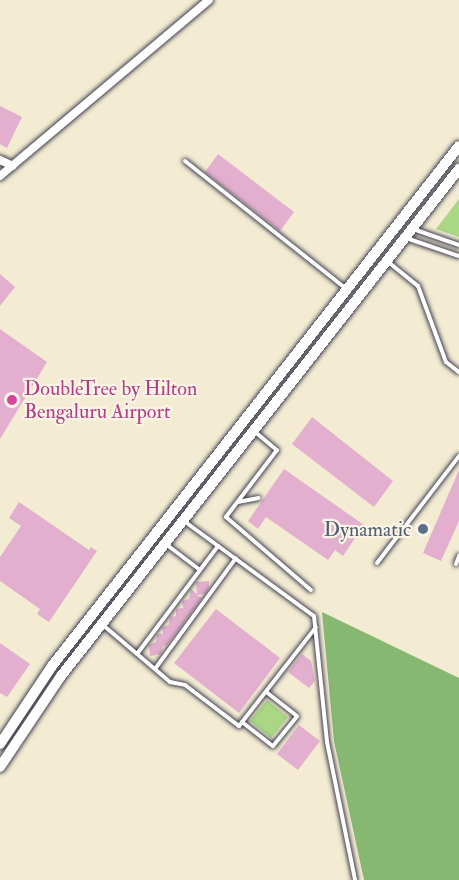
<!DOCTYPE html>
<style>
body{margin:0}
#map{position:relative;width:459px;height:880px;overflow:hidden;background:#f3ebd2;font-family:"IM FELL Double Pica",serif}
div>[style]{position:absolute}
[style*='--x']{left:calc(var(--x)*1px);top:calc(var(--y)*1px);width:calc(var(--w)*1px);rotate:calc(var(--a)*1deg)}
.green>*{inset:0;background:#a9d784}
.forest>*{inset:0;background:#86b872}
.building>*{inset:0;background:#e2b0ce}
.roads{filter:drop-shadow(0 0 2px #414052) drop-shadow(0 0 2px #414052)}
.service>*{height:4px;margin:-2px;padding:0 2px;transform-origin:2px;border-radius:2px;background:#fff}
.minor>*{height:8px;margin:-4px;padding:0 4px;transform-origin:4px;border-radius:4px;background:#fff}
.tertiary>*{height:10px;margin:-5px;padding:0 5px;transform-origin:5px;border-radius:5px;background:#fff}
.dots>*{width:16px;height:16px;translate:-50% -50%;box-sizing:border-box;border:3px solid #fcf5e5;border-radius:50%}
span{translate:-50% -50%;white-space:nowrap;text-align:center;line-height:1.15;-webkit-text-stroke:4.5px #fcf5e5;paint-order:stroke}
.hotel-label{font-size:20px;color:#b23c85}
.left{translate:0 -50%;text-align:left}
.service-label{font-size:20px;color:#4e5e75}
.right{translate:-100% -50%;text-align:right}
</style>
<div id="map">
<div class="green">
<div style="clip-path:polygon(459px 199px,459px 237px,436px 229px)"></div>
<div style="clip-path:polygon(267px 700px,288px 717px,271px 738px,250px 721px)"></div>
</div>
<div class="forest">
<div style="clip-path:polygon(322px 612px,459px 678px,459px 880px,364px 880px,334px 741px)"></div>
</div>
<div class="building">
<div style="clip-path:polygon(0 106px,22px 117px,7px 148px,0 144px)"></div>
<div style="clip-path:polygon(218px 154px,294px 212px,280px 231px,205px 172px)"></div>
<div style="clip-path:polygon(0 274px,15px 287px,0 306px)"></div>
<div style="clip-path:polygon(0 329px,47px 362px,0 439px)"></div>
<div style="clip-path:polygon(312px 417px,393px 481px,374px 507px,292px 444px)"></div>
<div style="clip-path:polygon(284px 469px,364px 525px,343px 556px,335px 550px,328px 560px,266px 517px,258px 529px,248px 521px)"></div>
<div style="clip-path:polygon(459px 470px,459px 521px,441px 561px,423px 553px)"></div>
<div style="clip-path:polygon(19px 502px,89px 550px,91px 547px,97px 551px,49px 622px,37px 614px,40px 609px,0 581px,0 557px,21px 526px,9px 518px)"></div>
<div style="clip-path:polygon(209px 581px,209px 588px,205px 594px,197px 595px,202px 598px,167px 645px,163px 646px,161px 654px,150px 656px,149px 645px,156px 642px,157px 634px,163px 634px,162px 627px,169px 625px,170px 617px,176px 616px,176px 609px,183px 608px,182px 601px,189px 599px,191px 589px,197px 594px,196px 582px)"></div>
<div style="clip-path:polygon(216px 609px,280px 658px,239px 713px,174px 663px)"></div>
<div style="clip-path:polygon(0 643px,30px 664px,7px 697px,0 693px)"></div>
<div style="clip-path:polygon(302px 654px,311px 661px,315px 681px,309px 688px,288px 672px)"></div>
<div style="clip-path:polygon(299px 725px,320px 741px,298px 770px,277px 754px)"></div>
</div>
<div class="roads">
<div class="service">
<div style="--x:185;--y:161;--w:204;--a:38.4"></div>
<div style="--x:413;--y:229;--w:49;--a:19.2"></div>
<div style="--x:406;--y:238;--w:56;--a:18.8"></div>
<div style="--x:387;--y:261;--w:40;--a:39"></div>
<div style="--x:418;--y:286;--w:81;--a:69.8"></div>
<div style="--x:446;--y:362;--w:16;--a:38"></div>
<div style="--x:254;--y:431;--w:30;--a:40"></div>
<div style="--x:277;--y:450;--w:84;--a:127.3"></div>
<div style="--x:226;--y:517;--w:112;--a:40.7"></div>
<div style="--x:238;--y:502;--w:21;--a:-11"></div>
<div style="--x:184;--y:521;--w:161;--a:36.2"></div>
<div style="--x:314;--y:616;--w:127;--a:84.1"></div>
<div style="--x:327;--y:742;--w:141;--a:78.5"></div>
<div style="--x:167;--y:545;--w:41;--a:37.1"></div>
<div style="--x:377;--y:563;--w:135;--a:-52.5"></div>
<div style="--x:456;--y:564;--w:9;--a:-69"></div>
<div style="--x:103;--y:625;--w:88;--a:40.4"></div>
<div style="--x:170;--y:682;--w:15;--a:11"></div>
<div style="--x:185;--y:685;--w:68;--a:37.2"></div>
<div style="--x:239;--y:726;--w:125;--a:-52.1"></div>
<div style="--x:137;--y:654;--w:135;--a:-53.1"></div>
<div style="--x:155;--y:669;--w:137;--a:-53.9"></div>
<div style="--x:242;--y:722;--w:39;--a:38"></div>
<div style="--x:273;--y:746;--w:38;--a:-51"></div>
<div style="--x:297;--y:716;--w:39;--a:-142"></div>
</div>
<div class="minor">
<div style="--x:0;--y:160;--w:14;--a:25"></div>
<div style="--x:0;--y:176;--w:273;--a:-40.1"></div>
</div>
<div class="tertiary">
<div style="--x:0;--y:744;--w:94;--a:-56.3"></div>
<div style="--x:52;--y:666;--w:660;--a:-51.95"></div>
<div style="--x:0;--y:767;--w:110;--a:-56.2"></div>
<div style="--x:61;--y:676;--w:645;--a:-51.87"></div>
</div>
</div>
<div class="dots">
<div style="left:12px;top:400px;background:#d1479c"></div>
<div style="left:423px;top:529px;background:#5c6f8a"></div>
</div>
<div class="hotel-label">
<span class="left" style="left:24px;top:400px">DoubleTree by Hilton<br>Bengaluru Airport</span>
</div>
<div class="service-label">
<span class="right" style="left:411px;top:529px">Dynamatic</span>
</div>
</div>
